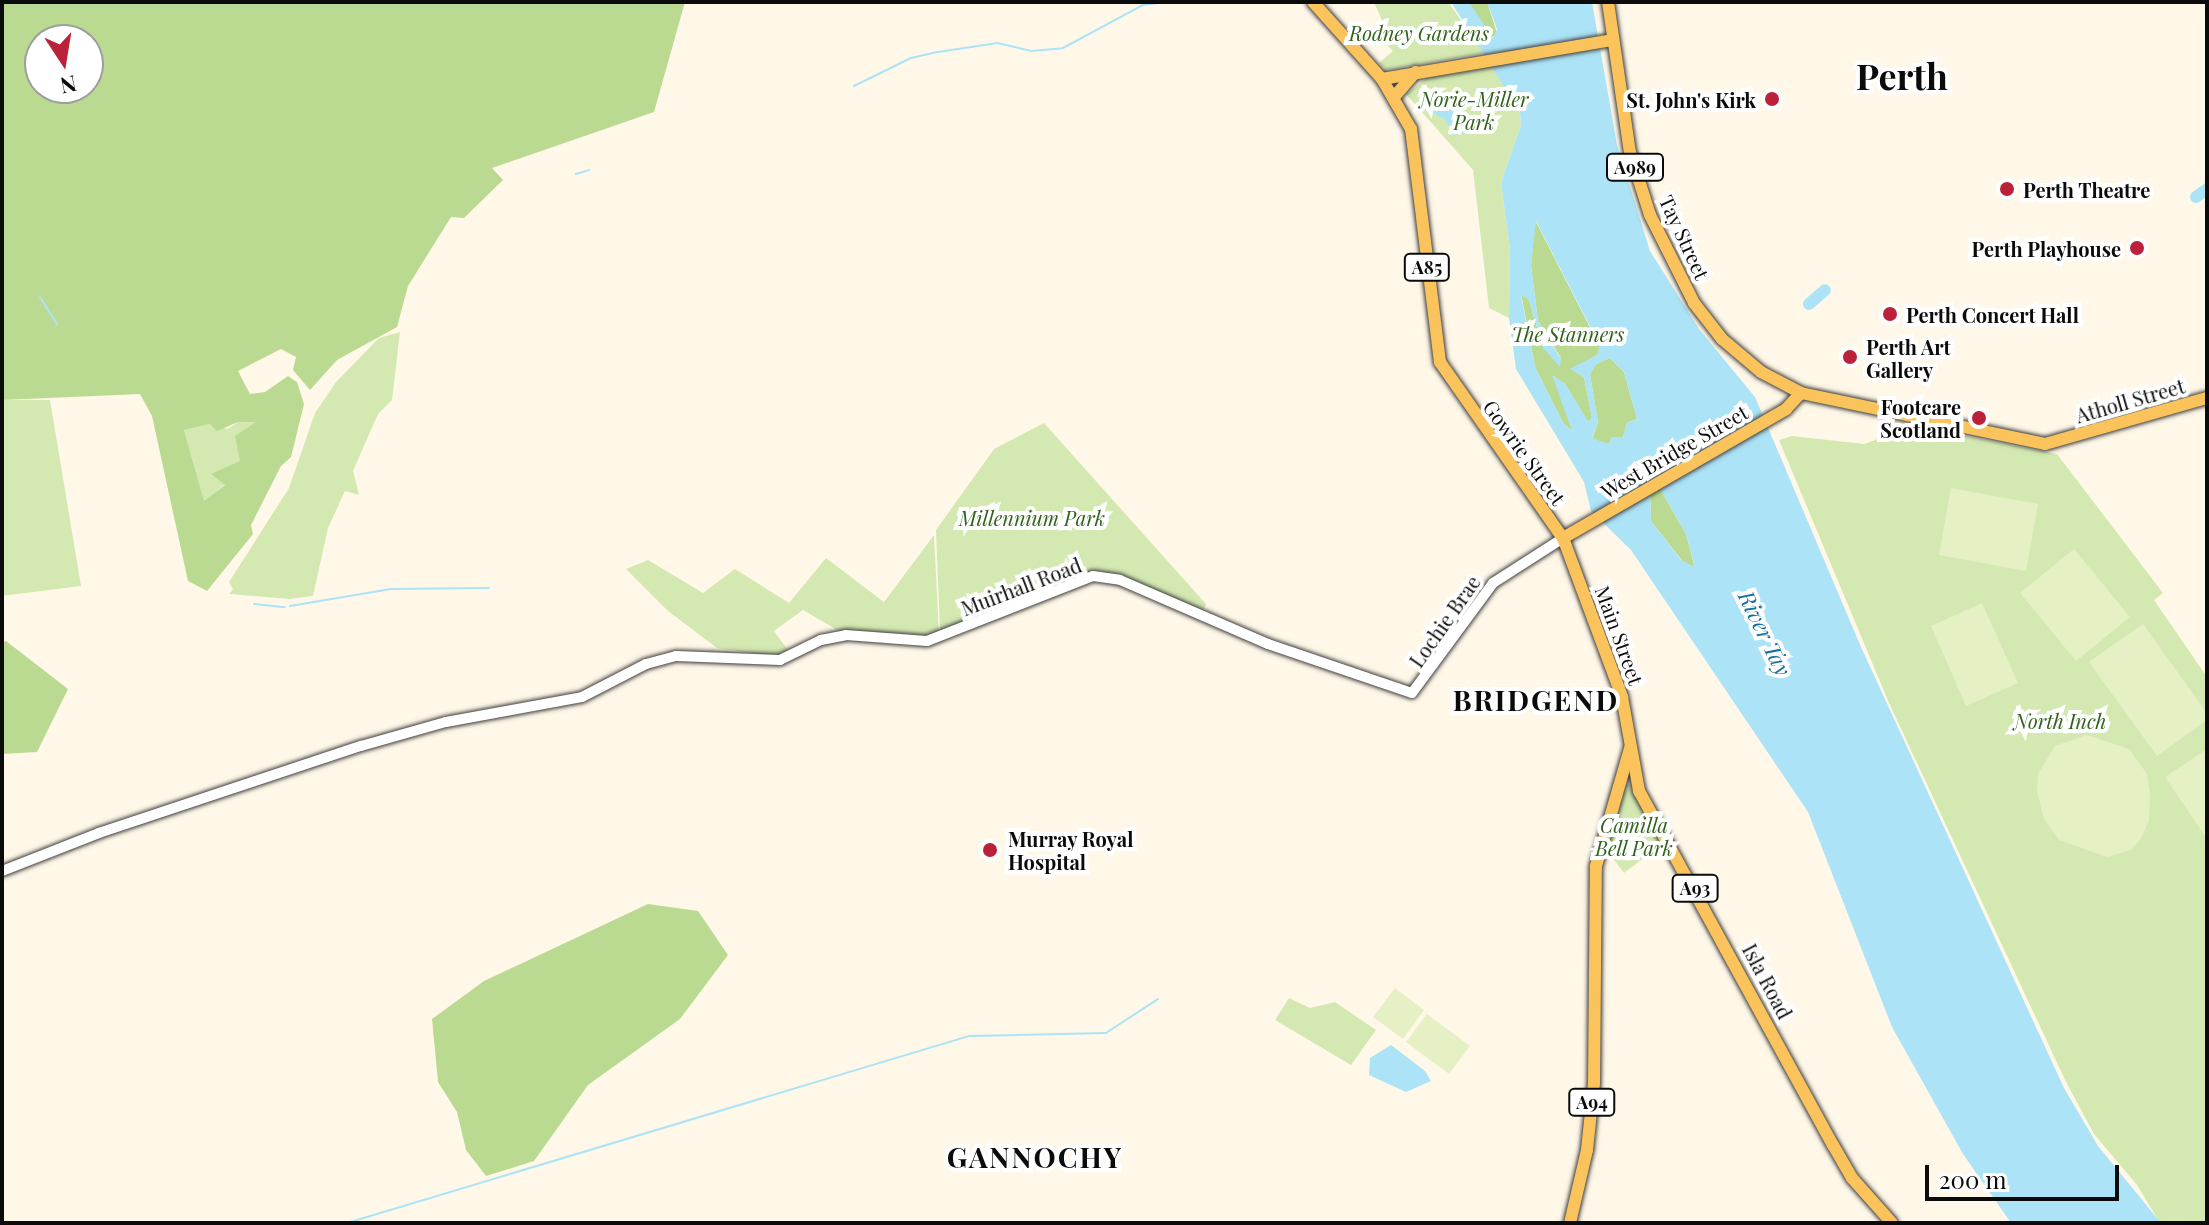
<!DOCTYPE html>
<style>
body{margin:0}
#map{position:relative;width:2209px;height:1225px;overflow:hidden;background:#fff8e8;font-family:"Playfair Display",serif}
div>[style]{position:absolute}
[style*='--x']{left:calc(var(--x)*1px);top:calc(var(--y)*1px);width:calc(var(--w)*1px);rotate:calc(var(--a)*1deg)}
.green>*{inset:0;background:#d4e9b2}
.forest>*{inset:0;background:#bada91}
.pitch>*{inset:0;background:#e5f0c4}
.water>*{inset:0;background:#ace3f7}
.stream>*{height:2px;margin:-1px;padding:0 1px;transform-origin:1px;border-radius:1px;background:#ace3f7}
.river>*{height:12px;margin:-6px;padding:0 6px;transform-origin:6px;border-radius:6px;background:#ace3f7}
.roads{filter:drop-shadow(0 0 2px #3e3e3e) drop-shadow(0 0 2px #3e3e3e)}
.minor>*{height:10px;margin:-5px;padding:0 5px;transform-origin:5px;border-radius:5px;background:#fff}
.major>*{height:12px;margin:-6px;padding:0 6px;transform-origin:6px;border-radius:6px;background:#fbc35c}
.dots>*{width:22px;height:22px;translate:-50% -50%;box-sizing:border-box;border:4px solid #fff;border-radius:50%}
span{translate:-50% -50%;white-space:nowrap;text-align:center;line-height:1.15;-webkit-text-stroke:8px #fff;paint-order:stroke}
.shield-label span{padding:2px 6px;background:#fff;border:2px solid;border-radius:6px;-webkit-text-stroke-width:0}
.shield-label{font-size:18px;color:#0b0b0b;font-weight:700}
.park-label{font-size:20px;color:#31621b;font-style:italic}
.poi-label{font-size:20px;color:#0b0b0b;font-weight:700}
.right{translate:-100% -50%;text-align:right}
.left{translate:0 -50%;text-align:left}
.street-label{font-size:20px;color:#0b0b0b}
.water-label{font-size:22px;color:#146f9c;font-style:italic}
.district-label{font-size:28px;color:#0b0b0b;font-weight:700;letter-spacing:2px}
.town-label{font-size:36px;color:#0b0b0b;font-weight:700}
.frame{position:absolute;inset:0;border:4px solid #0b0b0b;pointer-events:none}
.north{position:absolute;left:24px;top:24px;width:80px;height:80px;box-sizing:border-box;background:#fff;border:2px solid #9d9d9d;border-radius:50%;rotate:168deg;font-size:22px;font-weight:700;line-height:32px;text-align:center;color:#0b0b0b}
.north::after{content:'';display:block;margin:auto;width:28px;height:36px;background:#bb2239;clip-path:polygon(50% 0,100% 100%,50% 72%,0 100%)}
.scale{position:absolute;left:1925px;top:1165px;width:194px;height:36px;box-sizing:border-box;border:4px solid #0b0b0b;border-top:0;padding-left:10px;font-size:24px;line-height:28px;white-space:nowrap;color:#0b0b0b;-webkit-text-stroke:6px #fff;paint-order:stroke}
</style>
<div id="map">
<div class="green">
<div style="clip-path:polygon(1374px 2px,1448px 2px,1485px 53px,1386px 70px,1379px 63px,1393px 51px,1380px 38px,1384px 25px)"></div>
<div style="clip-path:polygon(1495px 66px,1520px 112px,1521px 125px,1501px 183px,1510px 249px,1509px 318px,1489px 308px,1473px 170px,1406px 94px,1427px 78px)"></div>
<div style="clip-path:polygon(400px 332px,392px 400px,378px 414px,353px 471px,359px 495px,345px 491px,328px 528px,313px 596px,289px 599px,229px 594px,233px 589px,229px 582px,289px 488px,315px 413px,336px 382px,379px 338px)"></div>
<div style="clip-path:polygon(2px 400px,50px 400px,81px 586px,2px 596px)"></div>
<div style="clip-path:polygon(238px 422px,257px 422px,240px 462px,212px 474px,225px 484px,204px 502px,184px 430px,210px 424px,228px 429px)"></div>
<div style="clip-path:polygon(1044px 423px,1206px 604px,1202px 612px,1101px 571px,940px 631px,936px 530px,994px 449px)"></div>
<div style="clip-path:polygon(1914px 426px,2057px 454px,2163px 593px,2154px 600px,2207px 677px,2207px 1223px,2160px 1223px,2137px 1185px,2094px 1134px,2066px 1082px,1889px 703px,1779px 440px,1792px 436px,1864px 444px)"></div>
<div style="clip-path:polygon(934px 535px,939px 635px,927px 641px,846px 635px,803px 610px,774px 631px,788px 650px,775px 656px,717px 648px,668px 611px,626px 569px,648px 560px,703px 593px,735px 569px,789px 603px,826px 558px,884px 602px)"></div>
<div style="clip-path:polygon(1624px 784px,1634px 785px,1670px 849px,1652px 852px,1624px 873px,1605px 848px)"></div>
<div style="clip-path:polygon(1289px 998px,1310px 1008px,1335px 1002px,1376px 1030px,1351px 1065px,1275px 1020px)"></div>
</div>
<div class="forest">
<div style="clip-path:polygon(evenodd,2px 2px,685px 2px,654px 112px,492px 168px,503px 180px,464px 218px,451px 217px,408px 286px,397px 327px,337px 360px,310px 390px,293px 370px,296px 357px,281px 349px,238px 371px,250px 394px,265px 392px,288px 376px,297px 382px,304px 404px,291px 457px,281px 466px,251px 525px,253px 534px,207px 591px,188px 581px,152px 416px,140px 394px,2px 400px,2px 2px,88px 40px,88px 88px,40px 88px,40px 40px,88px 40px,2px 2px,238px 422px,256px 422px,235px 436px,240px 461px,211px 474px,225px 485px,204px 501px,184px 430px,210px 424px,217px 431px,238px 422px)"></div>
<div style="clip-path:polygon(1469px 2px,1487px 2px,1498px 36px,1488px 37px)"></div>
<div style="clip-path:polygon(1535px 220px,1600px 347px,1597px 355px,1571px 369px,1584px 377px,1592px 418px,1588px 422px,1565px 384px,1553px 376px,1573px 432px,1563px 423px,1535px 367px,1521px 293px,1529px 300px,1543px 348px,1561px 358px,1538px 321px,1531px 265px)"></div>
<div style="clip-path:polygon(1610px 358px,1624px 372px,1637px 419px,1627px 423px,1623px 437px,1608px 444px,1592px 439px,1598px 422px,1590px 374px,1596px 364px)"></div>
<div style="clip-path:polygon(1658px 485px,1686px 534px,1695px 568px,1683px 562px,1651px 521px,1650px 490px)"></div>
<div style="clip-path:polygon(6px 641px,68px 689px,37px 752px,2px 754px,2px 642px)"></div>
<div style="clip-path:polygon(648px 904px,698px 911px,728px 955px,680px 1019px,588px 1085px,534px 1161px,486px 1176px,466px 1150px,457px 1112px,438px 1082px,432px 1019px,484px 981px)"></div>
</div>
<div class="pitch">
<div style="clip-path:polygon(1951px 488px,2038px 504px,2026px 571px,1939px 555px)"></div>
<div style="clip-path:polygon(2074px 549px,2130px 617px,2076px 661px,2020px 593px)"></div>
<div style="clip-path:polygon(1982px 603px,2018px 683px,1966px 706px,1931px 626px)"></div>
<div style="clip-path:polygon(2143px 624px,2207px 713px,2207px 720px,2157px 756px,2089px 662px)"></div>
<div style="clip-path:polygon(2087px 735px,2129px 749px,2147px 774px,2150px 793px,2149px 821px,2140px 840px,2131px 850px,2107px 857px,2059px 840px,2044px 819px,2037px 791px,2038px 774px,2055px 746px)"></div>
<div style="clip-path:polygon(2207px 749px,2207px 839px,2165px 777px)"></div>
<div style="clip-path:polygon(1395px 988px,1424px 1010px,1403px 1039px,1373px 1017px)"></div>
<div style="clip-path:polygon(1427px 1014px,1470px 1046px,1449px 1074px,1406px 1042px)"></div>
</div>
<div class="water">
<div style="clip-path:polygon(evenodd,1451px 2px,1469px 2px,1493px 38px,1497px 29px,1487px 2px,1592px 2px,1617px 145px,1650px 251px,1699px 329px,1755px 397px,1861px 647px,2064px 1088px,2098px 1146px,2161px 1223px,2011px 1223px,1963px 1154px,1892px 1027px,1808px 812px,1631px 550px,1591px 511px,1584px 482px,1516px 369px,1509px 318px,1510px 249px,1501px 183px,1521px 125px,1520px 112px,1451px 2px,1536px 221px,1600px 346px,1597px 355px,1570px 369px,1584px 377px,1592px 418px,1588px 421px,1565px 384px,1552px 375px,1572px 431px,1563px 423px,1535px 367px,1521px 295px,1529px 300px,1543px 348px,1560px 367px,1561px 359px,1538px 321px,1531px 265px,1536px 221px,1451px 2px,1610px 358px,1624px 372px,1637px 419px,1627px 423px,1623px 437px,1612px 437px,1608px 444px,1592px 438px,1598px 422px,1590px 374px,1596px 364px,1610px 358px,1451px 2px,1658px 485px,1686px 534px,1695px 567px,1681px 560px,1651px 521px,1650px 490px,1658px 485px)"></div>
<div style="clip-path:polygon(1439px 95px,1449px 97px,1463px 115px,1463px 133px,1453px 135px,1445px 119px,1429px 111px,1427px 106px)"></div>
<div style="clip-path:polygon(1391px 1045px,1425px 1071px,1431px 1081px,1406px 1092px,1369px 1075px,1370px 1058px)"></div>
</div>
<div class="stream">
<div style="--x:854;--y:86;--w:64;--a:-26.2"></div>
<div style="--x:911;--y:58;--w:28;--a:-13"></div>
<div style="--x:938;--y:52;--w:60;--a:-8.7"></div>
<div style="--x:997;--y:43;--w:35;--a:13"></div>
<div style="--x:1031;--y:51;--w:32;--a:-5"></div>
<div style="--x:1063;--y:48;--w:91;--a:-28.3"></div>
<div style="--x:1143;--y:5;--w:26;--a:-7"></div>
<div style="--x:576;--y:174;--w:14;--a:-17"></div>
<div style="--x:40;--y:297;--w:32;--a:58"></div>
<div style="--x:254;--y:604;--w:31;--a:6"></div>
<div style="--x:290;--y:606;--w:102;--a:-9.6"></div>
<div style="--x:391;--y:589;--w:98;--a:-0.6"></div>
<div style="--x:347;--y:1223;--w:650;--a:-16.73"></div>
<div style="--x:969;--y:1036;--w:137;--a:-1.3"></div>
<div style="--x:1106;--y:1033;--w:62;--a:-33.2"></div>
</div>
<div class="river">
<div style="--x:2196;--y:197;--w:14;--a:-36"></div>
<div style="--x:1809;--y:304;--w:21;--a:-41"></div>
</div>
<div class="roads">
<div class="minor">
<div style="--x:2;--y:871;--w:104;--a:-21.4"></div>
<div style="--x:99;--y:833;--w:276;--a:-18.4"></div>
<div style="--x:361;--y:746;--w:88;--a:-15.8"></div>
<div style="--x:446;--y:722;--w:138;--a:-10.4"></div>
<div style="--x:582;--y:697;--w:72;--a:-27.3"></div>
<div style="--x:646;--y:664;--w:31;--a:-15"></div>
<div style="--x:676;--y:656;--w:104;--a:2.2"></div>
<div style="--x:780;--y:660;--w:46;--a:-26"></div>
<div style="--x:821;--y:640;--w:25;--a:-11"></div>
<div style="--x:846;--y:635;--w:81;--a:4.2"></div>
<div style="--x:927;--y:641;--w:178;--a:-21.4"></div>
<div style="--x:1093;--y:576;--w:27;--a:8"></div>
<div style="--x:1120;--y:580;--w:161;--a:23.4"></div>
<div style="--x:1268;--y:644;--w:152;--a:18.8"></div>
<div style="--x:1412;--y:693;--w:137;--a:-53.6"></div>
<div style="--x:1493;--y:583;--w:83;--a:-32.7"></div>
</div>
<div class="major">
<div style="--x:1313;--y:2;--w:103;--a:48.1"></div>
<div style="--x:1382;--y:79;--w:58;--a:59.9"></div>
<div style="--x:1411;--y:129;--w:235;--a:82.9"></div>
<div style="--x:1440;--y:362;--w:215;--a:55.1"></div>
<div style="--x:1563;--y:538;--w:170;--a:69.6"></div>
<div style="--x:1622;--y:697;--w:96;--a:79.7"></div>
<div style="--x:1639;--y:791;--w:404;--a:61.3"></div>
<div style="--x:1833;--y:1145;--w:38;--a:60"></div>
<div style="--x:1852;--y:1178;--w:60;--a:48.4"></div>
<div style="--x:1608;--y:2;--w:152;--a:81.7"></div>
<div style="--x:1630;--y:152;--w:66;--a:72.4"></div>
<div style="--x:1650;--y:215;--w:98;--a:63.4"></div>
<div style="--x:1694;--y:303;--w:46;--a:52.1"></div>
<div style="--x:1722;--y:339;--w:51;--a:40.2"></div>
<div style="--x:1761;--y:372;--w:45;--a:27.7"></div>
<div style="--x:1801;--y:393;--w:249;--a:11.8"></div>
<div style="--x:2045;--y:444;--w:168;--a:-15.9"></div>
<div style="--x:1382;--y:79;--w:233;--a:-9.6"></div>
<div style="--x:1394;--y:97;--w:33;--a:-49"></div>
<div style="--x:1563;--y:538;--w:258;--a:-30"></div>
<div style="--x:1786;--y:409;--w:22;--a:-47"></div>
<div style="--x:1570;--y:1223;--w:75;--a:-76.9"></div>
<div style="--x:1587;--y:1150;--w:67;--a:-84"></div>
<div style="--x:1594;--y:1083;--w:217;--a:-89.5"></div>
<div style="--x:1596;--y:866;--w:123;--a:-73.9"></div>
</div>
</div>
<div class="dots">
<div style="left:1772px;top:99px;background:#bb2239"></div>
<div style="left:2007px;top:189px;background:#bb2239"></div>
<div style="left:2137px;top:248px;background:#bb2239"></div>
<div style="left:1890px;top:314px;background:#bb2239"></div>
<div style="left:1850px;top:357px;background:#bb2239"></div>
<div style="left:1979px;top:418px;background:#bb2239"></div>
<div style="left:990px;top:850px;background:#bb2239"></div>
</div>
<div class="shield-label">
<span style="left:1635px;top:167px">A989</span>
<span style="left:1427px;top:267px">A85</span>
<span style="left:1695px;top:888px">A93</span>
<span style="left:1592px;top:1102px">A94</span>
</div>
<div class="park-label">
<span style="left:1419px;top:32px">Rodney Gardens</span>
<span style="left:1474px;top:110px">Norie-Miller<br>Park</span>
<span style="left:1568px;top:333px">The Stanners</span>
<span style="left:1032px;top:517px">Millennium Park</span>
<span style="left:2060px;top:720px">North Inch</span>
<span style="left:1634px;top:836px">Camilla<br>Bell Park</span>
</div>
<div class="poi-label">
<span class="right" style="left:1756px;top:99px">St. John's Kirk</span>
<span class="left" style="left:2023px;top:189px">Perth Theatre</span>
<span class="right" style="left:2121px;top:248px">Perth Playhouse</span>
<span class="left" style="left:1906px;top:314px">Perth Concert Hall</span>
<span class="left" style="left:1866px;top:358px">Perth Art<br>Gallery</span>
<span class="right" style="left:1961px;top:418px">Footcare<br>Scotland</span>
<span class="left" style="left:1008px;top:850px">Murray Royal<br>Hospital</span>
</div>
<div class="street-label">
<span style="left:1685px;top:237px;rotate:65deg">Tay Street</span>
<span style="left:2130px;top:400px;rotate:-16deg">Atholl Street</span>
<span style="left:1674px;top:451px;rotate:-30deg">West Bridge Street</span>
<span style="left:1525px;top:452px;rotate:54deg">Gowrie Street</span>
<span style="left:1021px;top:586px;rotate:-21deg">Muirhall Road</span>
<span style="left:1444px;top:621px;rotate:-55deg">Lochie Brae</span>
<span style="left:1620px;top:635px;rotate:70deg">Main Street</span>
<span style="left:1768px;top:981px;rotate:62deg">Isla Road</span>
</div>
<div class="water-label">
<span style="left:1765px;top:633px;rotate:64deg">River Tay</span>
</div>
<div class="district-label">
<span style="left:1536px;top:700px">BRIDGEND</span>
<span style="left:1035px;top:1157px">GANNOCHY</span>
</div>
<div class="town-label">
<span style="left:1902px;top:76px">Perth</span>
</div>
<div class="frame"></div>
<div class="north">N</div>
<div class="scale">200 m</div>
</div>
